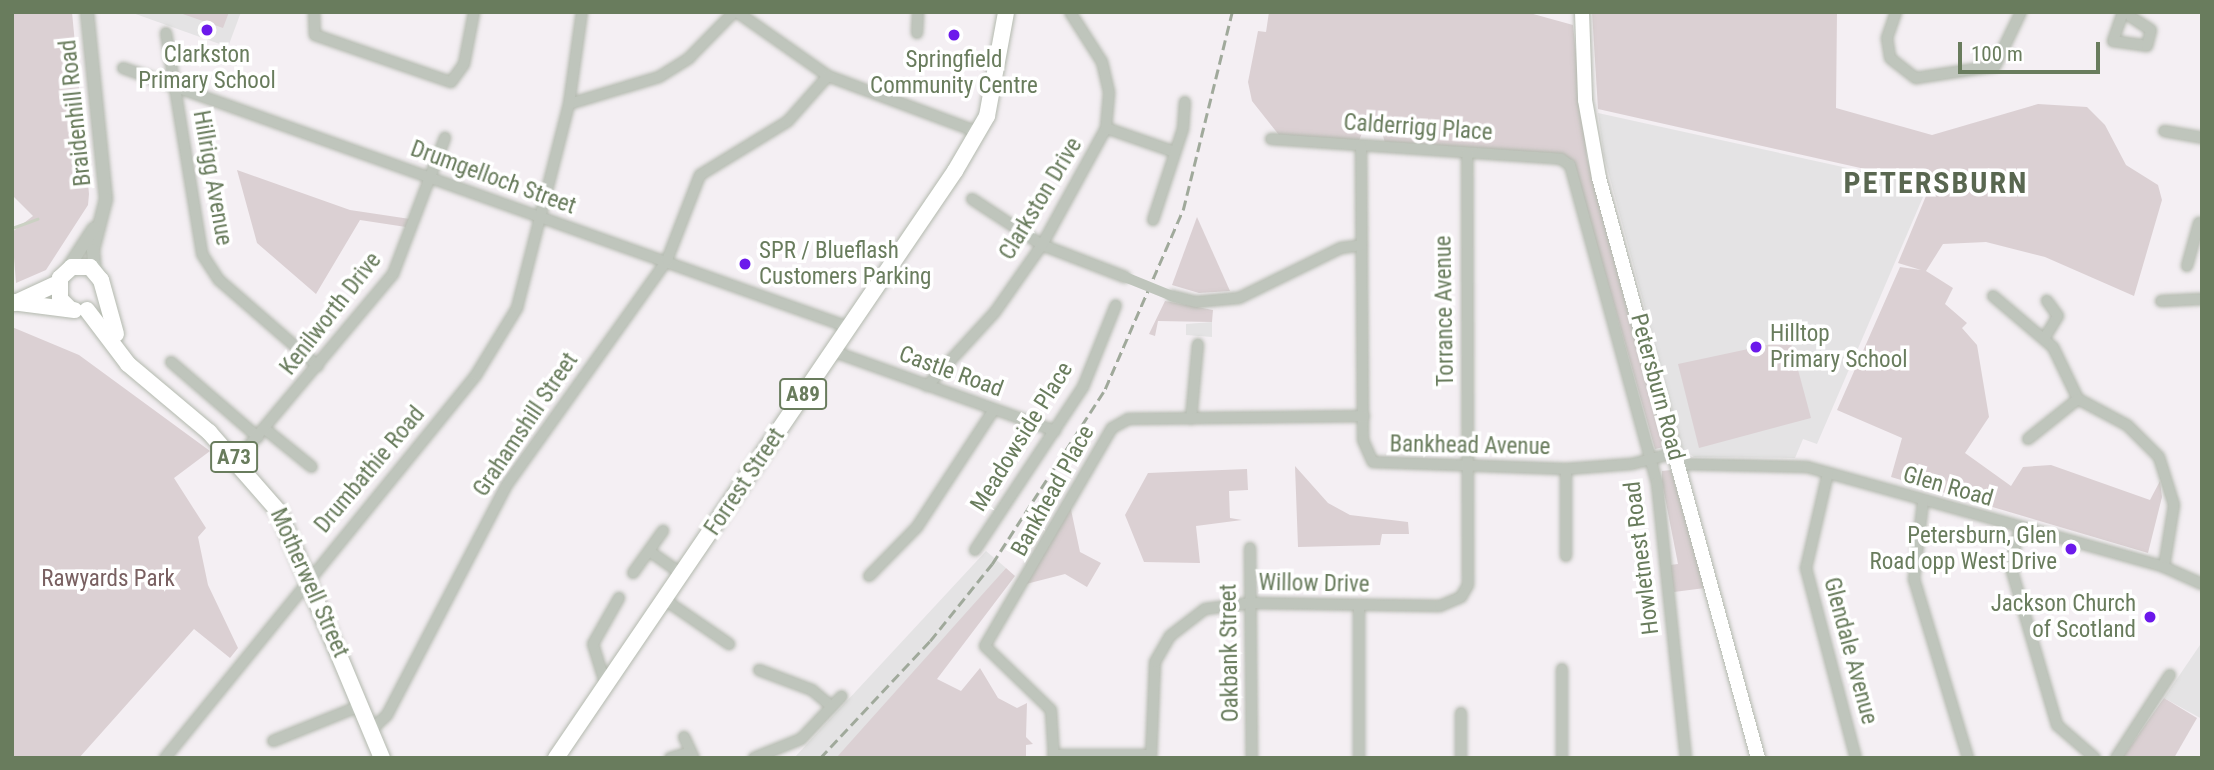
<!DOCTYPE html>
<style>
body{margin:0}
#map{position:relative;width:2214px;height:770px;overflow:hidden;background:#f4eff3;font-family:"Roboto Condensed",sans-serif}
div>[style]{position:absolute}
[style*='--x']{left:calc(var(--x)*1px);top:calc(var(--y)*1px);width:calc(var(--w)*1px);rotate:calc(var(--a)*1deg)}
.built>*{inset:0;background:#e4e3e4}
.green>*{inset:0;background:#dbd0d3}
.stream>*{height:2.5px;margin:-1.25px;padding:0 1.25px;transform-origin:1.25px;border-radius:1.25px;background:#cbd1c3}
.roads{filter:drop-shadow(0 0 2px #b3b9ae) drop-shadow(0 0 2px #b3b9ae)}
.minor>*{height:10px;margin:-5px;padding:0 5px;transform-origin:5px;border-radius:5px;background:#bfc5bc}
.tertiary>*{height:12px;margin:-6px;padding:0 6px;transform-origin:6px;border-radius:6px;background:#bfc5bc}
.secondary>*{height:14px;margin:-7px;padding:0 7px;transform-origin:7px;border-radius:7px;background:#fff}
.primary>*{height:16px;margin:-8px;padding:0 8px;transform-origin:8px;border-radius:8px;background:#fff}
.rail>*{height:2.5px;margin-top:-1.25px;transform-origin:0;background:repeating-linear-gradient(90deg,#a0a99b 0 10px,transparent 0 15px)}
.minor-bridge>*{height:10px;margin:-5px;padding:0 5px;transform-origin:5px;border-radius:5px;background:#bfc5bc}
.dots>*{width:19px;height:19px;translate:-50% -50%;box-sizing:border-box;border:4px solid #fff;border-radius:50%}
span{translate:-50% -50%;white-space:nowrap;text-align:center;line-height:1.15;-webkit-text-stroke:7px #fff;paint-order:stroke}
.shield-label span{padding:2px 5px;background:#fff;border:2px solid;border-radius:5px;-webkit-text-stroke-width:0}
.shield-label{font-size:21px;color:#697c5d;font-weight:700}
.poi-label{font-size:23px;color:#697c5d}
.left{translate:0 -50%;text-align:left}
.right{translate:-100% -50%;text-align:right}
.street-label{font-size:23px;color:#697c5d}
.park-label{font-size:23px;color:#796061}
.district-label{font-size:30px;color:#596750;font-weight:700;letter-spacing:2px}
.frame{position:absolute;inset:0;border:14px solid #697c5d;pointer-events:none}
.scale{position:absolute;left:1958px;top:42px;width:142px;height:32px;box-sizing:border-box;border:4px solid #697c5d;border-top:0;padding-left:9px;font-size:21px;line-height:24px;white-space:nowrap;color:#697c5d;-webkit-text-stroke:5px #fff;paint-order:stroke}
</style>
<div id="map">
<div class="built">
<div style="clip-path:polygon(130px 12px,241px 12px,228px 47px)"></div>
<div style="clip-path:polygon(1598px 113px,1911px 182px,1923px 197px,1817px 444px,1803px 439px,1795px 458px,1694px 457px,1683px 450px,1604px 156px)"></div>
<div style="clip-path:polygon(1212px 322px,1212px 337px,1186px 335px,1186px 324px)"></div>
<div style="clip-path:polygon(986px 551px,1006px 568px,890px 702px,836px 758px,794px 758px)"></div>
<div style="clip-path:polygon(2202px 642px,2202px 719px,2164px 698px)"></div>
</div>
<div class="green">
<div style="clip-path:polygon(12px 12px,72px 12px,89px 194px,88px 205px,46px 270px,16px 283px,12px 232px,33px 216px,12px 195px)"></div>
<div style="clip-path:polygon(177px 12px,229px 12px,223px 28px)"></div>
<div style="clip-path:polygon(1269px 12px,1526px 12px,1573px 25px,1587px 158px,1664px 447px,1655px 449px,1573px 161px,1557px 154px,1385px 143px,1378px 118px,1367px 119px,1359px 141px,1279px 135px,1252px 101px,1248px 82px,1258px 31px,1266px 32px)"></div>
<div style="clip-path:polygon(1592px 12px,1837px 12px,1836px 108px,1932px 135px,2038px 104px,2087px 107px,2105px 125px,2126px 165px,2158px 185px,2162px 200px,2134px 296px,2045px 257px,1986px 242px,1943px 244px,1926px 271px,1953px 288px,1945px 304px,1967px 323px,1962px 328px,1977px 345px,1989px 417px,1965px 453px,2011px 486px,2023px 467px,2051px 465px,2150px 500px,2160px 481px,2162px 497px,2148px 553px,1891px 477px,1902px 438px,1837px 410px,1900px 267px,1921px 270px,1898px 263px,1926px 196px,1914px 180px,1598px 109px)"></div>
<div style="clip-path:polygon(237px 170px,350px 210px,410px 219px,406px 227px,360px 220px,316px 294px,257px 243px)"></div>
<div style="clip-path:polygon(1197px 217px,1230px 291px,1199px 293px,1172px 285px)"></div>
<div style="clip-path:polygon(1165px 301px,1213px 310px,1212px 322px,1158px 321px,1155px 336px,1149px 334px)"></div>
<div style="clip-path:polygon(12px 327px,79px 355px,210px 451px,174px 478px,206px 528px,198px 537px,208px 585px,238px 648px,230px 658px,194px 629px,79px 758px,12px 758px)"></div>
<div style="clip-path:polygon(1790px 340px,1811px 418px,1699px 448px,1678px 364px)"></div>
<div style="clip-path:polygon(1295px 466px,1328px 503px,1350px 515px,1408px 522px,1409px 534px,1382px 534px,1380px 545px,1298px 547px)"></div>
<div style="clip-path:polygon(1247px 469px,1248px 490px,1229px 491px,1230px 518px,1242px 520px,1196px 526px,1200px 563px,1144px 562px,1125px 515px,1148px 473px)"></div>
<div style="clip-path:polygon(1671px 470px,1705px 588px,1674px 592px,1670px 565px,1678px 564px,1662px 482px,1662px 471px)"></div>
<div style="clip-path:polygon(1070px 505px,1080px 552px,1101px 563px,1087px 587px,1065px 574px,1026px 584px)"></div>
<div style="clip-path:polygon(1006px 568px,1015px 576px,937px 679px,961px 691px,980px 668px,998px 698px,1017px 708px,1027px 703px,1026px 737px,1033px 744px,1026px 745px,1026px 758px,836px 758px)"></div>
<div style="clip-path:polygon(2164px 698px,2197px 718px,2174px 758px,2122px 758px)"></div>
</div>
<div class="stream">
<div style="--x:12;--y:228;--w:27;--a:-20"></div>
</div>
<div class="roads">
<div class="minor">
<div style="--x:314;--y:12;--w:23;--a:88"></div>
<div style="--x:315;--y:35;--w:144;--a:19.1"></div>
<div style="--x:451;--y:82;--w:22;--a:-54"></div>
<div style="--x:464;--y:64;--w:53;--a:-79.1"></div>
<div style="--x:737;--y:12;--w:111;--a:35.1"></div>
<div style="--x:828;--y:76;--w:160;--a:20.5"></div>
<div style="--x:1896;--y:12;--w:28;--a:109"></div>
<div style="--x:1887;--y:38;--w:20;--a:81"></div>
<div style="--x:1890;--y:58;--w:33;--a:38"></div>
<div style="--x:1916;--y:78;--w:80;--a:-8.6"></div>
<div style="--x:1995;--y:66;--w:60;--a:-64.3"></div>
<div style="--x:2123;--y:12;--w:31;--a:109"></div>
<div style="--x:2113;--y:41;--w:34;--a:8"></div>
<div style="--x:2147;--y:46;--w:16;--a:-76"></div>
<div style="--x:2151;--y:30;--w:24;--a:-147"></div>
<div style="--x:166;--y:33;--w:224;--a:80.7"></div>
<div style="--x:202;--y:254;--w:31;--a:57"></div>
<div style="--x:219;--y:280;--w:131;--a:41"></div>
<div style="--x:917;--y:33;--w:21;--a:-87"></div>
<div style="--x:123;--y:68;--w:770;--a:19.66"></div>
<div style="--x:569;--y:104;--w:94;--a:-16.7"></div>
<div style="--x:659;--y:77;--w:36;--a:-32"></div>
<div style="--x:689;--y:58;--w:64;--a:-45.6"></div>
<div style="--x:1106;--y:128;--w:73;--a:19.2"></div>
<div style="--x:2164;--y:131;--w:39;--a:10"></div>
<div style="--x:1271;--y:139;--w:291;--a:3.9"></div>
<div style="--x:1561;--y:159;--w:11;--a:34"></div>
<div style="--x:1570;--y:165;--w:330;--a:74.7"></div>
<div style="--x:1657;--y:483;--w:277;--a:84"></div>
<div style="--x:1361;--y:146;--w:294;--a:89.6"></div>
<div style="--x:1363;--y:440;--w:24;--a:66"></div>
<div style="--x:1373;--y:462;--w:193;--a:2.1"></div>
<div style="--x:1566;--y:469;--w:66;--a:-4.3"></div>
<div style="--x:1632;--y:464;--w:43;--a:-14.7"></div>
<div style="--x:972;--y:199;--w:84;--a:33.3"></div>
<div style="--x:1042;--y:245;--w:89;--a:21.1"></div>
<div style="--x:1153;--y:220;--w:96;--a:-71.8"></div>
<div style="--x:1183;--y:129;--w:27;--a:-86"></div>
<div style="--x:2187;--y:266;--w:45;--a:-74.4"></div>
<div style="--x:1172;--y:296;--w:25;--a:14"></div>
<div style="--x:1196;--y:302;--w:43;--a:-5.3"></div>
<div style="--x:1239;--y:298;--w:114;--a:-26.1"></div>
<div style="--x:1341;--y:248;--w:21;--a:-8"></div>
<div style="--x:1993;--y:296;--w:79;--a:40.4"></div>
<div style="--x:2053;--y:347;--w:58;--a:64.3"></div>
<div style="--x:2078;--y:399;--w:55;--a:28"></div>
<div style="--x:2127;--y:425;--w:45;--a:45"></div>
<div style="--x:2159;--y:457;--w:50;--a:72.6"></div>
<div style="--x:2174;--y:505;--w:63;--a:99.2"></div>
<div style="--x:2161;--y:301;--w:41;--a:-2.8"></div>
<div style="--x:2044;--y:339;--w:27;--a:-59"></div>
<div style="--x:2058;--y:316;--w:19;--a:-126"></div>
<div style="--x:832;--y:351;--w:237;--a:19.7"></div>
<div style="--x:171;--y:362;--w:115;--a:40.8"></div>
<div style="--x:927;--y:386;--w:100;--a:-47.4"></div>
<div style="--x:995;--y:312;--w:82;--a:-55"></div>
<div style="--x:1042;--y:245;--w:133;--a:-61.3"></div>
<div style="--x:1106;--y:128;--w:36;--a:-85"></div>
<div style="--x:1109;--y:92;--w:31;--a:-103"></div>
<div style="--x:1102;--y:62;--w:59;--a:-122.6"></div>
<div style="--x:1191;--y:419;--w:75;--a:-84.7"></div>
<div style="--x:265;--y:429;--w:60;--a:39"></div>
<div style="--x:2028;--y:439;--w:64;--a:-38.7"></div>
<div style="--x:237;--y:460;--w:243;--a:-50"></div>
<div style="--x:393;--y:274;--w:146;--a:-69.1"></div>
<div style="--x:1677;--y:464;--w:130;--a:1.3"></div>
<div style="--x:1807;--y:467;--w:371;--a:15.6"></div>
<div style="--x:2164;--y:567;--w:42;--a:24.1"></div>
<div style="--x:1828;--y:473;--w:98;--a:103"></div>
<div style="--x:1806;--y:568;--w:196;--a:75.3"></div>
<div style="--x:1923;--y:502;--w:78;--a:96.7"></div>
<div style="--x:1914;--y:579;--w:187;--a:73.2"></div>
<div style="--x:2020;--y:529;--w:36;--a:106"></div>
<div style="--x:2010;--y:564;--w:168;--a:73.7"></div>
<div style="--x:2057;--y:725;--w:50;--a:41"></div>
<div style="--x:1250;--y:548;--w:210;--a:89.5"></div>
<div style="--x:975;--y:550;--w:196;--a:-56.5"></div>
<div style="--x:1083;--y:387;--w:88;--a:-68.1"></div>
<div style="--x:649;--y:551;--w:40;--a:34.9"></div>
<div style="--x:1566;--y:556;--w:87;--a:-90"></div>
<div style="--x:633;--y:573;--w:52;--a:-54.5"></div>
<div style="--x:869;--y:576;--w:69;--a:-45.6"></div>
<div style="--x:917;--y:527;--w:139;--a:-56.8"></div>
<div style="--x:665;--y:600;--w:78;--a:34.5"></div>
<div style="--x:759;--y:670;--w:57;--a:20.7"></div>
<div style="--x:812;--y:690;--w:26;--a:40"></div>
<div style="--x:606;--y:686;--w:44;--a:-107.2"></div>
<div style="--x:593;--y:644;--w:53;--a:-60.5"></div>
<div style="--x:1461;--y:713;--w:45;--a:90"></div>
<div style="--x:371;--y:730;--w:22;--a:-43"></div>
<div style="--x:387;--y:715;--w:258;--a:-62.5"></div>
<div style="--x:506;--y:486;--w:277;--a:-54.5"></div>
<div style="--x:667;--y:260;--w:91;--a:-68.8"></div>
<div style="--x:700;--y:175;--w:103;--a:-31.5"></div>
<div style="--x:788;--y:121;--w:60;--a:-48.4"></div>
<div style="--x:684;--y:737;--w:23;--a:65"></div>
<div style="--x:273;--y:741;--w:96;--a:-22"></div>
<div style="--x:1053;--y:755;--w:98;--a:0"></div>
<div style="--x:165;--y:758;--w:493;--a:-50.9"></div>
<div style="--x:476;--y:375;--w:79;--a:-58.5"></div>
<div style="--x:517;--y:308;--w:211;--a:-75.7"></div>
<div style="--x:569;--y:104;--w:93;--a:-82"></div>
<div style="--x:670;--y:758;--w:18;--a:-16"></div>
<div style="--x:754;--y:758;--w:51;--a:-22"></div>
<div style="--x:801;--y:739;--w:59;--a:-46.4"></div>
<div style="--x:1054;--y:758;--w:48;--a:-93.6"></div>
<div style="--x:1051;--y:710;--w:92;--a:-135.9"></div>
<div style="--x:985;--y:646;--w:252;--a:-59.8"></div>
<div style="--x:1112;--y:428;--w:18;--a:-29"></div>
<div style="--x:1128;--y:419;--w:236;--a:-0.7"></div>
<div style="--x:1151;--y:758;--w:96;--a:-87.6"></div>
<div style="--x:1155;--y:662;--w:30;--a:-60"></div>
<div style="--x:1170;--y:636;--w:44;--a:-37.6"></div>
<div style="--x:1205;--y:609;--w:46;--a:-7.4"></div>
<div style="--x:1251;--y:603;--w:189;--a:0.9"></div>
<div style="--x:1440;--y:606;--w:23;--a:-23"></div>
<div style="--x:1461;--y:597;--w:14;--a:-60"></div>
<div style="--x:1468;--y:585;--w:432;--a:-90.1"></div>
<div style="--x:1359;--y:758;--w:151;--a:-90"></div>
<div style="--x:1562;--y:758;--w:89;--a:-90"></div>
<div style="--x:2116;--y:758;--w:99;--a:-57"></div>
</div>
<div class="tertiary">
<div style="--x:87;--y:12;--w:188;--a:84.2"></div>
<div style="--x:106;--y:199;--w:53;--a:104.3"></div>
<div style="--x:93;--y:250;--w:21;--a:85"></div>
<div style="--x:66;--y:271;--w:51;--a:-56.9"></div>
</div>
<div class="secondary">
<div style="--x:1582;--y:12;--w:88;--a:88"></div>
<div style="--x:1585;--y:100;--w:79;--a:79.8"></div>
<div style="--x:1599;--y:178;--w:601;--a:74.67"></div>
</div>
<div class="primary">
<div style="--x:12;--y:302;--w:63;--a:7.4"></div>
<div style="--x:15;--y:303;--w:47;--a:-24.9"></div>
<div style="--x:70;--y:309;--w:14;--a:-135"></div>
<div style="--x:60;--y:299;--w:21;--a:-90"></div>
<div style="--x:60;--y:278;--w:16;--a:-43"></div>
<div style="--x:72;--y:267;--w:18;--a:0"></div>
<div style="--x:90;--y:267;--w:17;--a:50"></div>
<div style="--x:101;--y:280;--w:56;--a:74.5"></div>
<div style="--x:87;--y:310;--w:68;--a:52.8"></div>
<div style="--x:128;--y:364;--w:106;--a:40"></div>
<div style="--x:209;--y:432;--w:106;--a:48.8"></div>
<div style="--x:279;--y:512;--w:267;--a:67.3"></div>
<div style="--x:556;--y:758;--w:710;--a:-55.79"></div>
<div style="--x:955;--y:171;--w:64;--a:-59.8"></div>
<div style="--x:987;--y:116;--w:106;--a:-79.6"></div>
</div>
</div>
<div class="rail">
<div style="--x:820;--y:758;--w:161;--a:-46.8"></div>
<div style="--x:930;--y:641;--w:99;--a:-51.2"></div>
<div style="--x:992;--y:564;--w:208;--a:-57.1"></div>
<div style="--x:1105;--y:389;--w:195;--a:-66.5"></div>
<div style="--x:1183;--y:210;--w:204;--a:-76.1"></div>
</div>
<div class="minor-bridge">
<div style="--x:1125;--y:277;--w:51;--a:22"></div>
</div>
<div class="dots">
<div style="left:207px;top:30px;background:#6c19eb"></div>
<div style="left:954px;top:35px;background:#6c19eb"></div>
<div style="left:745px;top:264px;background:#6c19eb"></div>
<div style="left:1756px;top:347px;background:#6c19eb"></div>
<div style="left:2071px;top:549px;background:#6c19eb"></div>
<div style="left:2150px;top:617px;background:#6c19eb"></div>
</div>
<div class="shield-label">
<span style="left:803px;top:394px">A89</span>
<span style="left:234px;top:457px">A73</span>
</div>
<div class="poi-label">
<span style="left:207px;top:68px">Clarkston<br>Primary School</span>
<span style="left:954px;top:73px">Springfield<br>Community Centre</span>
<span class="left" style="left:759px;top:264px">SPR / Blueflash<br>Customers Parking</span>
<span class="left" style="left:1770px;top:347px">Hilltop<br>Primary School</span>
<span class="right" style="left:2057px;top:549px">Petersburn, Glen<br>Road opp West Drive</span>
<span class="right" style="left:2136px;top:617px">Jackson Church<br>of Scotland</span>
</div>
<div class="street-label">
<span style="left:76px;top:113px;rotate:-96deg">Braidenhill Road</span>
<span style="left:1418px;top:128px;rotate:4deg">Calderrigg Place</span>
<span style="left:212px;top:178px;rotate:80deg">Hillrigg Avenue</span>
<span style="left:493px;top:178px;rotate:20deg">Drumgelloch Street</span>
<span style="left:1041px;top:199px;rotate:-59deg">Clarkston Drive</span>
<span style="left:1445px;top:311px;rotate:-91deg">Torrance Avenue</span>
<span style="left:331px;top:314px;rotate:-52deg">Kenilworth Drive</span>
<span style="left:951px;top:372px;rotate:20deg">Castle Road</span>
<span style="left:1657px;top:387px;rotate:75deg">Petersburn Road</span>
<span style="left:526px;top:425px;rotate:-56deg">Grahamshill Street</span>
<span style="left:1022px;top:437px;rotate:-58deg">Meadowside Place</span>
<span style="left:1470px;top:446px;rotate:1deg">Bankhead Avenue</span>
<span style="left:370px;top:470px;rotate:-50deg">Drumbathie Road</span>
<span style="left:745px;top:482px;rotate:-56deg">Forrest Street</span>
<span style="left:1948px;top:487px;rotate:16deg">Glen Road</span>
<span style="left:1053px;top:491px;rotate:-61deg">Bankhead Place</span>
<span style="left:1642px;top:558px;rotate:-97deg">Howletnest Road</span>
<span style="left:309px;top:583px;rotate:66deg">Motherwell Street</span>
<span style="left:1314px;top:584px;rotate:1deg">Willow Drive</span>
<span style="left:1850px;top:651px;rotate:75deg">Glendale Avenue</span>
<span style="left:1230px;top:653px;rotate:-91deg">Oakbank Street</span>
</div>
<div class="park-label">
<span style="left:108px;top:579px">Rawyards Park</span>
</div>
<div class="district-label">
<span style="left:1936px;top:183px">PETERSBURN</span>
</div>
<div class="frame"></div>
<div class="scale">100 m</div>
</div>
